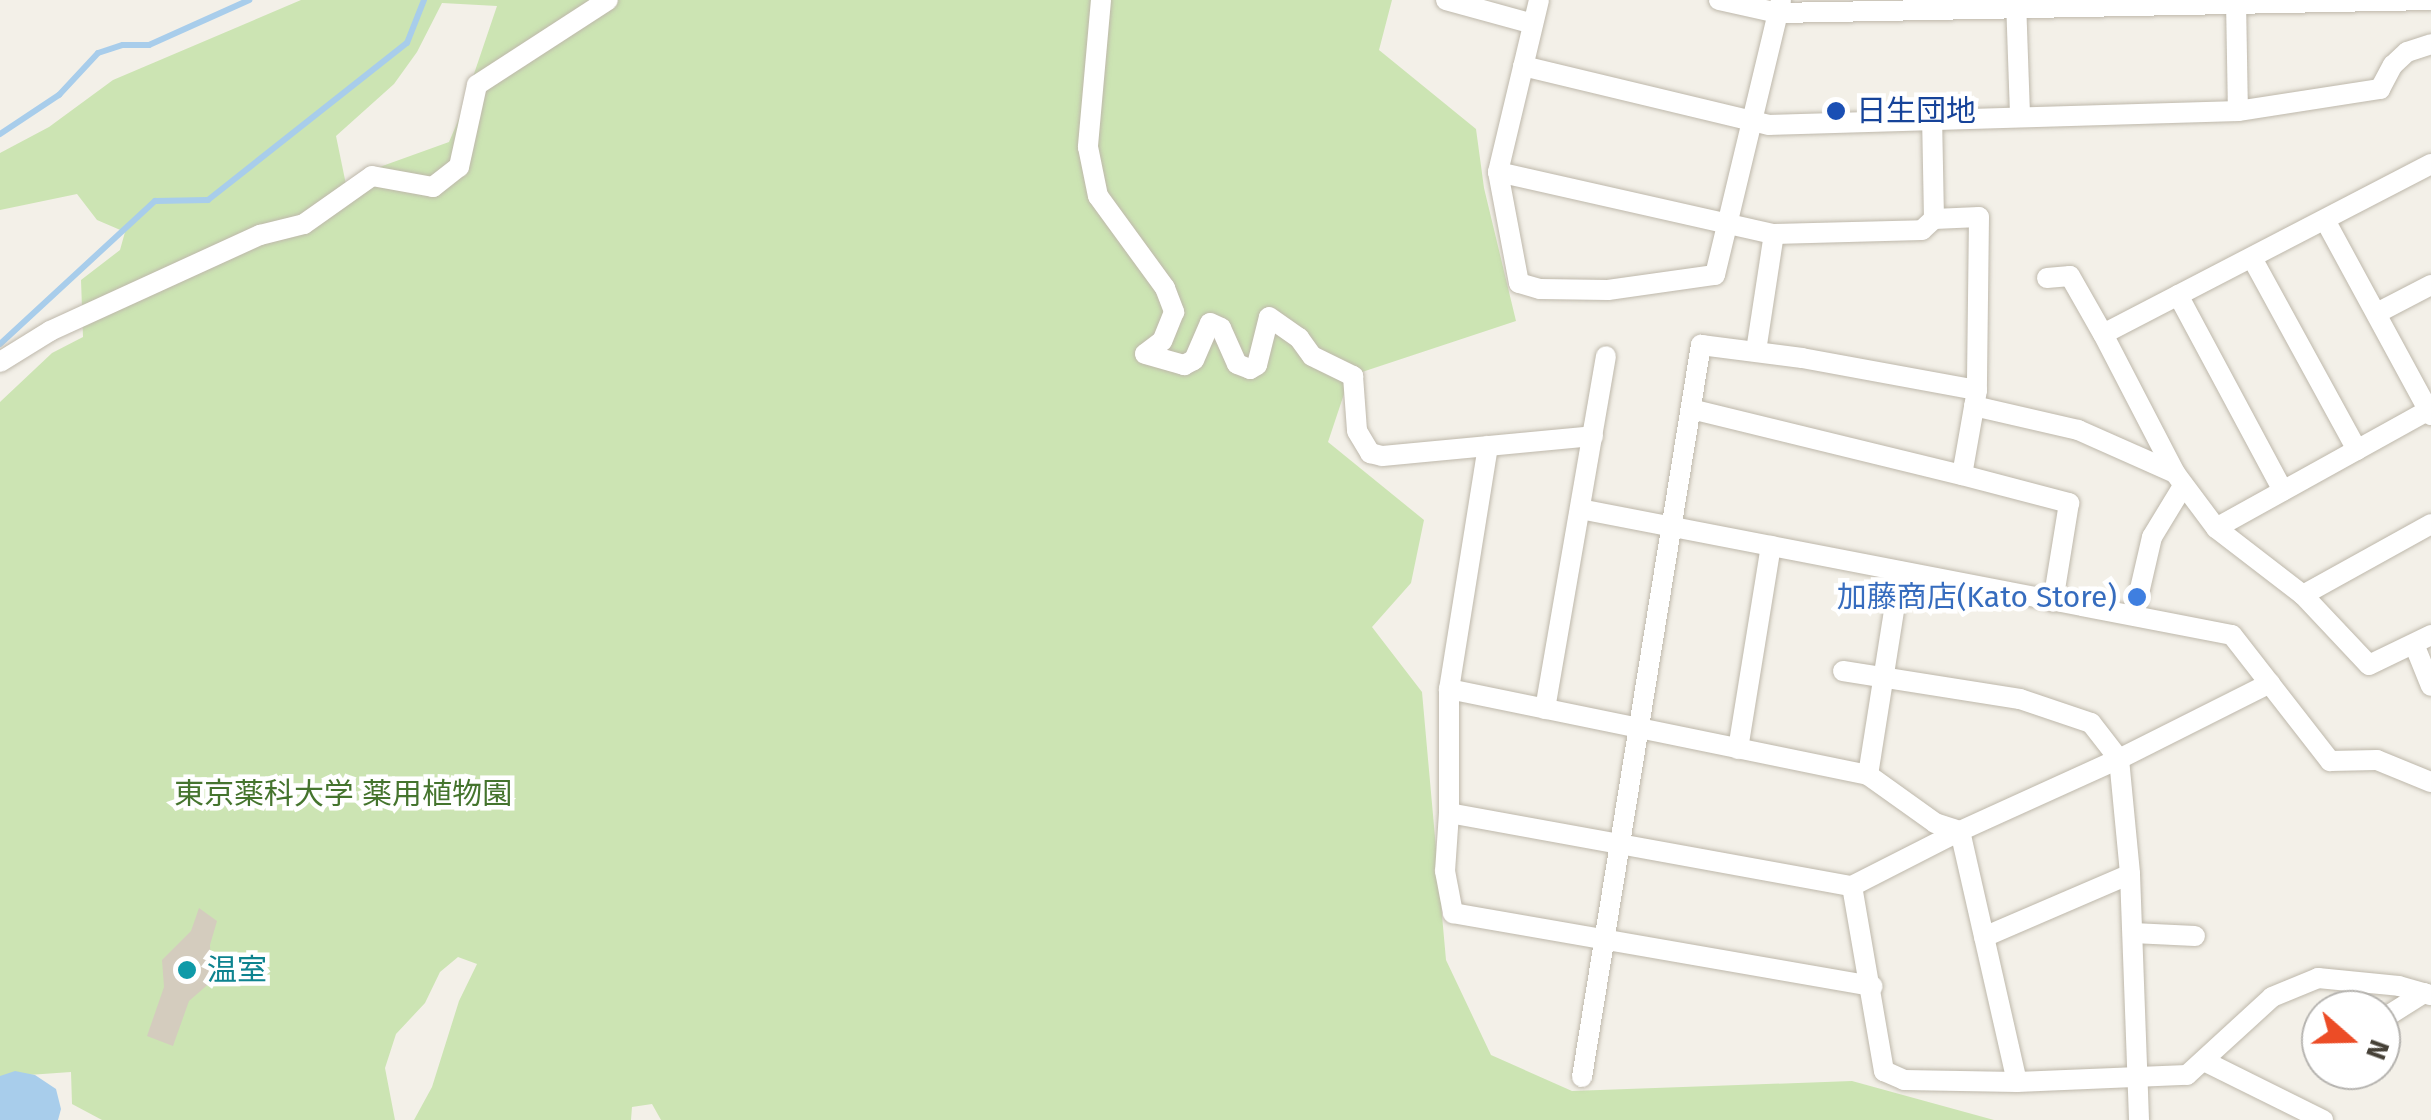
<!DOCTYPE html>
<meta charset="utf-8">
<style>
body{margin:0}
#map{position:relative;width:2431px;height:1120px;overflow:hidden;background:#f3f0e8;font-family:"Fira Sans","Noto Sans JP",sans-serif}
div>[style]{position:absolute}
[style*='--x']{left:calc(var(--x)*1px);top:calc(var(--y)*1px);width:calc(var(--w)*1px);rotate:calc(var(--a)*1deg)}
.green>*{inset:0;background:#cce4b3}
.water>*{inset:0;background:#a8cdeb}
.stream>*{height:6px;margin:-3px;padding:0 3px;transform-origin:3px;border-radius:3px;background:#a8cdeb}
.building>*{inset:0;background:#d4ccbe}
.roads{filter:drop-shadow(0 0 2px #beb8ab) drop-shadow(0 0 2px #beb8ab)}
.minor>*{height:20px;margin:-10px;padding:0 10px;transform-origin:10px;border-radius:10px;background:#fff}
.dots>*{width:28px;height:28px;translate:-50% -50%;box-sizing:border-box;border:5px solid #fff;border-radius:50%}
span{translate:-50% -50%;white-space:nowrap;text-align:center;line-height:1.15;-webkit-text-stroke:9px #fff;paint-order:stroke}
.transit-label{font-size:30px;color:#164399}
.left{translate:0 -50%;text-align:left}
.shop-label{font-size:30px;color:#366cbe}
.right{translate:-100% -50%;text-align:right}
.park-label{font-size:30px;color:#45742e}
.culture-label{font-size:30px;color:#0d838f}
.north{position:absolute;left:2301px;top:990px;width:100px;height:100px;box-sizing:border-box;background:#fff;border:2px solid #b5b3af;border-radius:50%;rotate:110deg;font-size:28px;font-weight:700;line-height:40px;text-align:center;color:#464137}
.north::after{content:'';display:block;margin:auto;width:35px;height:45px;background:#ec4c26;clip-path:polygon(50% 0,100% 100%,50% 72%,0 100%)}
</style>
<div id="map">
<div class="green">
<div style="clip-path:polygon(evenodd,301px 0,1392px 0,1379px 50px,1476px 129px,1484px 188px,1516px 321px,1350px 376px,1328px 442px,1424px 520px,1411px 583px,1372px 627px,1422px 692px,1446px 960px,1491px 1055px,1572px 1091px,1852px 1081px,1994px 1120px,661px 1120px,652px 1104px,632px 1107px,631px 1120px,414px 1120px,432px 1087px,459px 1001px,477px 964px,458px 957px,440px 972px,425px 1003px,396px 1034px,385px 1068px,395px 1120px,102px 1120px,72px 1104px,71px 1072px,0 1077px,0 402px,52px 353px,83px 337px,81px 280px,120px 250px,125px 232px,97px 220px,77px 194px,0 210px,0 153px,49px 127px,113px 80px,301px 0,442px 3px,497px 6px,458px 121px,449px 142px,374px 169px,349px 199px,336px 136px,394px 84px,417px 52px,442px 3px)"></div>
</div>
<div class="water">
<div style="clip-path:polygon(15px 1071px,35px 1075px,56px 1089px,61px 1109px,58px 1120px,0 1120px,0 1076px)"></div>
</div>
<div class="stream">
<div style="--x:0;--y:134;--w:71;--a:-33.5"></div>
<div style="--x:59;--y:95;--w:57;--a:-47.1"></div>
<div style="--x:98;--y:53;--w:26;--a:-18"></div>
<div style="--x:123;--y:45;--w:26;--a:0"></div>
<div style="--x:149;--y:45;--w:110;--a:-24.2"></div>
<div style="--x:0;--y:344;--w:211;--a:-42.7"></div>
<div style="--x:155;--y:201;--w:53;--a:-1.1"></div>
<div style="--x:208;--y:200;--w:253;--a:-38.3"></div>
<div style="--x:407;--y:43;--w:46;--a:-68.4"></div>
</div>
<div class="building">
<div style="clip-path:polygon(199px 908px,217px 921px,210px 945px,212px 981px,189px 1001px,173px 1046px,147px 1036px,164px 987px,162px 960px,191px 931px)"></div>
</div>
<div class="roads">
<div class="minor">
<div style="--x:1101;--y:0;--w:148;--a:95.1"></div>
<div style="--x:1088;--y:147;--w:50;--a:78.5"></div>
<div style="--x:1098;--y:196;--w:114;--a:53.9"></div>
<div style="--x:1165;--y:288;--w:26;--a:69"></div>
<div style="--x:1174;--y:312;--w:31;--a:112"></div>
<div style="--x:1162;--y:341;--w:21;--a:143"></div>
<div style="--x:1446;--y:0;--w:90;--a:15.4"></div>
<div style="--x:1539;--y:0;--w:177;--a:103.4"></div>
<div style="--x:1498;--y:172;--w:113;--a:79.3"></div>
<div style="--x:1519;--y:283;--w:22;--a:16"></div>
<div style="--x:1540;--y:289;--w:68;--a:0.8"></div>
<div style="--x:1608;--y:290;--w:108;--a:-8"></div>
<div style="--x:1715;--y:275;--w:283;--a:-76.5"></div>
<div style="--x:1719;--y:0;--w:60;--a:12.4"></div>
<div style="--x:1778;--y:13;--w:653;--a:-1.14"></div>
<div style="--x:2016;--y:0;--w:116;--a:88"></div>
<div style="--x:2236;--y:0;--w:111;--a:89"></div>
<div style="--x:1523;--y:66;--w:253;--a:13.5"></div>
<div style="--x:1769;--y:125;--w:469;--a:-1.7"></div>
<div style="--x:2238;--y:111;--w:144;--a:-8.8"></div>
<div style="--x:2380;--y:89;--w:27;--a:-62"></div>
<div style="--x:2393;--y:65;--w:19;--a:-43"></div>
<div style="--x:2407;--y:52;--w:25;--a:-18"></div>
<div style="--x:2431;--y:164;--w:369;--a:152.6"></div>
<div style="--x:2103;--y:334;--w:157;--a:62.6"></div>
<div style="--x:2175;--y:473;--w:69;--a:53.3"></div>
<div style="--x:2216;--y:528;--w:110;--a:37.6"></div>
<div style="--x:2303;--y:595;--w:96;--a:46.7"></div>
<div style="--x:2369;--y:665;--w:69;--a:-25.8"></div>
<div style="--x:1498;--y:172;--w:283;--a:12.7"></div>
<div style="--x:1774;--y:234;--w:148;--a:-1.5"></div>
<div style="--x:1922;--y:230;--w:16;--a:-43"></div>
<div style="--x:1934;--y:219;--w:100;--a:-91.1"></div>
<div style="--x:1934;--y:219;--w:45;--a:-2.5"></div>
<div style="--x:1979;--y:217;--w:173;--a:90.7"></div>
<div style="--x:1977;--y:390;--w:86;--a:100"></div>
<div style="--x:1962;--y:475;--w:111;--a:14.7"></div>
<div style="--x:2069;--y:503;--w:100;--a:99.2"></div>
<div style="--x:2325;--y:220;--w:222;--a:61.5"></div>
<div style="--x:2252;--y:258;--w:219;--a:61.3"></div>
<div style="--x:2047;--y:278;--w:23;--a:-5"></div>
<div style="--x:2070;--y:276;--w:67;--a:60.4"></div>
<div style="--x:2178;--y:295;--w:222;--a:61.8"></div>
<div style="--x:2377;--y:313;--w:61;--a:-27.4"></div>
<div style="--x:1756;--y:351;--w:118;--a:-81.3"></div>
<div style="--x:1145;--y:354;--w:41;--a:15.8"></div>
<div style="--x:1184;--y:365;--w:11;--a:-27"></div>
<div style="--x:1194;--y:360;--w:40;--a:-66.6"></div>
<div style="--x:1210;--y:323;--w:12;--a:24"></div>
<div style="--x:1221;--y:328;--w:39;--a:66"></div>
<div style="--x:1237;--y:364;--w:14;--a:21"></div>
<div style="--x:1250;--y:369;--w:8;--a:-30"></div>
<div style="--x:1257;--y:365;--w:49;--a:-76"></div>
<div style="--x:1269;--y:317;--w:37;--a:35"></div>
<div style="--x:1299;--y:338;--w:22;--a:54"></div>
<div style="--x:1312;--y:356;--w:46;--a:26"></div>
<div style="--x:1353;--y:376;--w:55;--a:85.8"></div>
<div style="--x:1357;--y:431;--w:26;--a:59"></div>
<div style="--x:1370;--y:453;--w:12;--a:14"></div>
<div style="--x:1382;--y:456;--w:212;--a:-5.4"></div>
<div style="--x:0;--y:362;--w:59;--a:-31.8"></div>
<div style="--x:50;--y:331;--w:231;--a:-24.6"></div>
<div style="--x:260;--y:235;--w:45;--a:-14"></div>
<div style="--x:304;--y:224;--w:83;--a:-35.2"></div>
<div style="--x:372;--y:176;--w:62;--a:10.2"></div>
<div style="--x:433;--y:187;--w:33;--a:-38"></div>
<div style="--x:459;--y:167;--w:84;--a:-77.6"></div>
<div style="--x:477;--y:85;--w:156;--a:-33"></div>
<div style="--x:1974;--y:406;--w:107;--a:13"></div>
<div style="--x:2078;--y:430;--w:106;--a:23.9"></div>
<div style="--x:1691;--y:409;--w:279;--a:13.7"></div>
<div style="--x:1488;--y:446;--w:246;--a:99.1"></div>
<div style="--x:1449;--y:689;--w:428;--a:11.6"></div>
<div style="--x:1868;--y:775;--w:82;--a:35.6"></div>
<div style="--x:1935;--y:823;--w:26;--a:18"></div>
<div style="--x:1960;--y:831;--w:175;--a:-24.4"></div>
<div style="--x:2119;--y:759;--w:169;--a:-26.7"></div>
<div style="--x:1580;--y:509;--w:664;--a:10.94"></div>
<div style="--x:2232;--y:635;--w:160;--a:52.1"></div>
<div style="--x:2330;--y:761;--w:47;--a:-1.2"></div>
<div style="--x:2377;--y:760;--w:58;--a:22.2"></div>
<div style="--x:2216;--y:528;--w:246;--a:-29"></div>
<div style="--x:2303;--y:595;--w:146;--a:-29"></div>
<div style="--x:2134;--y:615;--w:80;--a:-77"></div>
<div style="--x:2152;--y:537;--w:60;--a:-58.7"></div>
<div style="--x:2414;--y:644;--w:45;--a:68"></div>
<div style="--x:1843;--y:671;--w:179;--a:9"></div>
<div style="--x:2020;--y:699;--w:75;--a:18.7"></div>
<div style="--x:2091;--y:723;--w:46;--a:52.1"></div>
<div style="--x:2119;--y:759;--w:116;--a:84.5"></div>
<div style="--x:2130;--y:874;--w:246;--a:87.9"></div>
<div style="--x:1449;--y:689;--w:124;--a:90"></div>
<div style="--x:1449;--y:813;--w:410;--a:10.3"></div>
<div style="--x:1852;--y:886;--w:121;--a:-27"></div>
<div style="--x:1960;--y:831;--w:257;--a:77.2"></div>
<div style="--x:1545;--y:709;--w:358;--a:-80.2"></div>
<div style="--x:1738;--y:749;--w:206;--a:-80.8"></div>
<div style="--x:1868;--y:775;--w:206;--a:-81"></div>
<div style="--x:1449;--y:813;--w:58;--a:93.9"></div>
<div style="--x:1445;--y:871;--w:43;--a:79.2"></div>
<div style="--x:1453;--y:913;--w:426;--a:9.9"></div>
<div style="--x:1852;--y:886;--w:188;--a:80.2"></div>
<div style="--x:1884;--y:1071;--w:22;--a:24"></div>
<div style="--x:1904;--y:1080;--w:113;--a:1"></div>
<div style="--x:2017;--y:1082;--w:170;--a:-2.4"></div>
<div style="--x:2187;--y:1075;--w:115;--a:-42.5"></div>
<div style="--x:2272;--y:997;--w:50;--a:-22.4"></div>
<div style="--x:2318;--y:978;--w:81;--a:5.6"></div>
<div style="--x:2399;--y:986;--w:33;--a:16"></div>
<div style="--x:2133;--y:933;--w:62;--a:2.8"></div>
<div style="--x:1984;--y:937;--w:159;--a:-23.3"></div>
<div style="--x:2381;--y:1020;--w:51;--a:-32.1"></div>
<div style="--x:2204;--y:1061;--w:133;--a:26.4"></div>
<div style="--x:1582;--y:1077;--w:742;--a:-80.77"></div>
<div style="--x:1701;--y:345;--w:102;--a:7.3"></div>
<div style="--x:1802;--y:358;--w:178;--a:10.4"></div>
</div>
</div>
<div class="dots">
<div style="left:1836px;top:111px;background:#1a4fb4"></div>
<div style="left:2137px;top:597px;background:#3f7fe0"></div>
<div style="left:187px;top:970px;background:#0f9aa8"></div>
</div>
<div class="transit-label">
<span class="left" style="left:1856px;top:111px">日生団地</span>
</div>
<div class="shop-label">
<span class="right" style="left:2117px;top:597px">加藤商店(Kato Store)</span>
</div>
<div class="park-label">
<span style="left:343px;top:794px">東京薬科大学 薬用植物園</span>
</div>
<div class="culture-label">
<span class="left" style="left:207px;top:970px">温室</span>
</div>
<div class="north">N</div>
</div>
